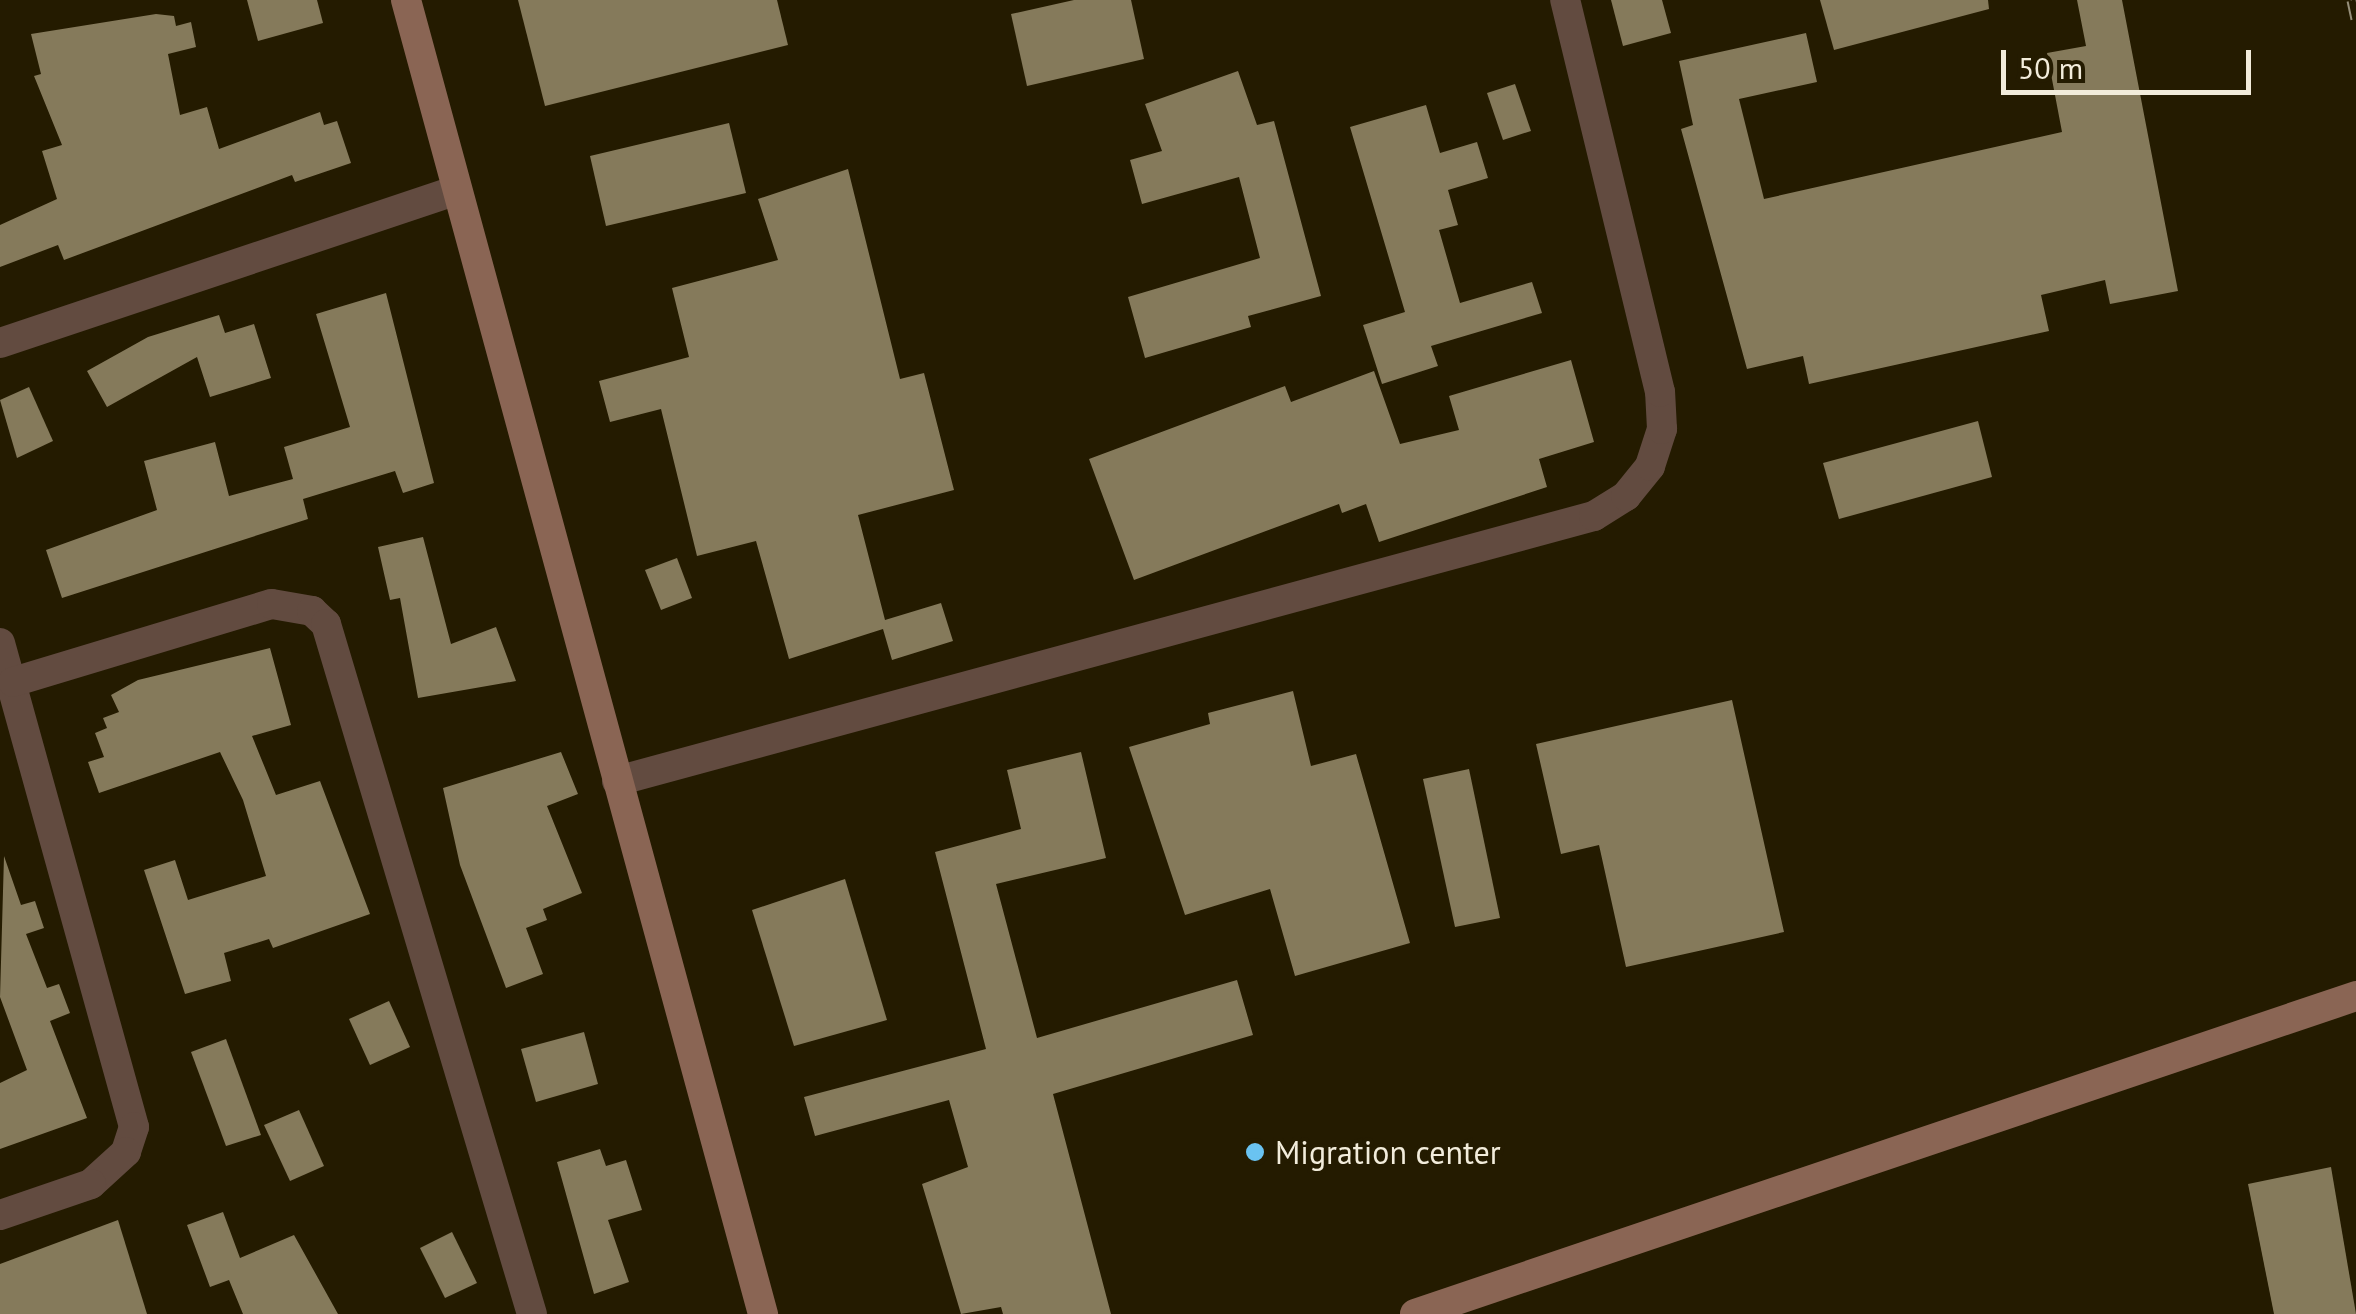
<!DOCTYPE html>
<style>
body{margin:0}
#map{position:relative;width:2356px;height:1314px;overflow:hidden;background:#241b00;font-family:"PT Sans",sans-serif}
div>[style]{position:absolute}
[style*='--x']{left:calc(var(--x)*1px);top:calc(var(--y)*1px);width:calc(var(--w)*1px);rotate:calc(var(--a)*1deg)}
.building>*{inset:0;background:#857a5b}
.street>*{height:30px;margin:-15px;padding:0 15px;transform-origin:15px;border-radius:15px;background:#624b40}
.secondary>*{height:30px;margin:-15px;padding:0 15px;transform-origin:15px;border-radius:15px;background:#8a6554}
.rail>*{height:11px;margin-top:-5.5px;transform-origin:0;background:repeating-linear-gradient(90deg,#241b00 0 22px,#97907b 0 44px);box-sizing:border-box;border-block:2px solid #97907b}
.dots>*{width:28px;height:28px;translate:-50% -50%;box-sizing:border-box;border:5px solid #241b00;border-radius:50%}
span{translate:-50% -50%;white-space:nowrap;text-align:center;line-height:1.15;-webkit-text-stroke:8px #241b00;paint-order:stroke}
.poi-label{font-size:32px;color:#f2ecdb}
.left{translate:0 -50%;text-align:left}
.scale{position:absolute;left:2001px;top:50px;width:250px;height:45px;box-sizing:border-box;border:5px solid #f2ecdb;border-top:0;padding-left:12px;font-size:30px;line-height:35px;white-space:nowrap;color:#f2ecdb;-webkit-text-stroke:8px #241b00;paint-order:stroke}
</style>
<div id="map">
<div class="building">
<div style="clip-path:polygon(247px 0,317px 0,323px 23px,258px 41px)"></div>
<div style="clip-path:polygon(518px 0,777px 0,788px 45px,545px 106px)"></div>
<div style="clip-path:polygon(1074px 0,1131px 0,1144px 59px,1027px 86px,1011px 14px)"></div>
<div style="clip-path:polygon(1611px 0,1662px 0,1671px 33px,1623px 46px)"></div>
<div style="clip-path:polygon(1820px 0,1988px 0,1989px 9px,1834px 50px)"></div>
<div style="clip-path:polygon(2077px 0,2122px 0,2178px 291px,2110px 304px,2105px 280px,2041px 295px,2049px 331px,1809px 384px,1803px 356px,1747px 369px,1681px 129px,1693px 125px,1679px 61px,1806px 33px,1817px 82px,1739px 99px,1764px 199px,2062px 132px,2047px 53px,2086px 46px)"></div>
<div style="clip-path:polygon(156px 14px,174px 16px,176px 26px,191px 22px,196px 47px,168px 54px,180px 115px,207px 107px,219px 149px,320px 112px,324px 125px,337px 121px,351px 163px,295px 182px,292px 175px,64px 260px,58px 245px,0 267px,0 225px,57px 199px,42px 151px,62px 145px,34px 76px,41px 74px,31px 34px)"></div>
<div style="clip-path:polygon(1238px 71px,1257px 125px,1274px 121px,1321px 296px,1248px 316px,1251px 327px,1145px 358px,1128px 297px,1260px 258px,1239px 177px,1142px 204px,1130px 160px,1162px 151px,1145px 104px)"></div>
<div style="clip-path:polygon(1515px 84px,1531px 131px,1503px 140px,1487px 93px)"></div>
<div style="clip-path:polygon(1426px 105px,1440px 153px,1477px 142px,1488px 178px,1448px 190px,1458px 225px,1439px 230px,1460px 303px,1532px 282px,1542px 313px,1431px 346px,1438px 366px,1382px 384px,1363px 325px,1405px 312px,1350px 127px)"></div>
<div style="clip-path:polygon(729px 123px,746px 193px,606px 226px,590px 156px)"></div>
<div style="clip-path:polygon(848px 169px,900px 379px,924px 373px,954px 490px,858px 515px,885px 620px,941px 603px,953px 641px,892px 660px,883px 629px,789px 659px,756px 541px,697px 556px,661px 409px,610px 422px,599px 381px,689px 357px,672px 288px,778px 260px,758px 199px)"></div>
<div style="clip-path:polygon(386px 293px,434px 483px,403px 493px,395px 471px,303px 499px,308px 519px,62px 598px,46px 550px,157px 510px,144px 461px,215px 442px,229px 496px,293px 479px,284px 447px,350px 427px,316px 314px)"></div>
<div style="clip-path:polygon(219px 315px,225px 333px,254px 324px,271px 378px,210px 397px,197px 357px,107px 407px,87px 371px,148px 337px)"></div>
<div style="clip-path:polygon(1571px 360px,1594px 442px,1539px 459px,1547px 487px,1379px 542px,1366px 504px,1342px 513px,1339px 504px,1134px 580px,1089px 459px,1285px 386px,1291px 402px,1374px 371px,1400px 444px,1459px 430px,1449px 396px)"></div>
<div style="clip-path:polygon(29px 387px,53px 441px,17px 458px,0 400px)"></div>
<div style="clip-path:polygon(1978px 421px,1992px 477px,1839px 519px,1823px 463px)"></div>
<div style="clip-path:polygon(423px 537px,451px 644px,496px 627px,516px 681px,418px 698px,400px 598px,390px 600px,378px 547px)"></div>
<div style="clip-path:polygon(677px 558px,692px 598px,661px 610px,645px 570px)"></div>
<div style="clip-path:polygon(270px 648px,291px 725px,252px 736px,276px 795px,320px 781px,370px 914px,273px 948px,269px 939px,224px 953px,231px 981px,185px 994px,144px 870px,175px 860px,188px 900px,266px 876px,243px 800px,220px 752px,99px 793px,88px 762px,104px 757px,95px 733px,107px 728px,103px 718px,119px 712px,111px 695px,138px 680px)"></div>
<div style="clip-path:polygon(1293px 691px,1311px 766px,1356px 754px,1410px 943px,1295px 976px,1270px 889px,1185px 915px,1129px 747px,1210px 724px,1208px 713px)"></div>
<div style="clip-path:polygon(1732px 700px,1784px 932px,1626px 967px,1599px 845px,1561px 854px,1536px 744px)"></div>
<div style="clip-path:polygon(561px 752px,578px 794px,547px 806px,582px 893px,543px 909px,547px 920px,526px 928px,543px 974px,506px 988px,460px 865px,443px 788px)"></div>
<div style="clip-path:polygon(1081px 752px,1106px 858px,996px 884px,1037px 1038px,1237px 980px,1253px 1035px,1053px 1094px,1111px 1314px,1003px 1314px,1001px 1307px,961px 1314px,922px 1184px,968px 1167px,949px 1100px,815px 1136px,804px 1097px,986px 1049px,935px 852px,1021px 829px,1007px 770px)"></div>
<div style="clip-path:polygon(1469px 769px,1500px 918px,1455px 927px,1423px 779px)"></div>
<div style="clip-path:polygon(4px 856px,21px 905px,35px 901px,44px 928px,26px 934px,47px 988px,59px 984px,70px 1013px,50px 1021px,87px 1118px,0 1149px,0 1083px,27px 1070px,0 997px)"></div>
<div style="clip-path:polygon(845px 879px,887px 1020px,794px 1046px,752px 910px)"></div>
<div style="clip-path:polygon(389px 1001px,410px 1047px,370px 1065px,349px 1019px)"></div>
<div style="clip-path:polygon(584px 1032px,598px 1084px,536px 1102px,521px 1049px)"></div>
<div style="clip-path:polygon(226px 1039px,261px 1135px,226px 1146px,191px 1052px)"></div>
<div style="clip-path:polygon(299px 1110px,324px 1166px,290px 1181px,264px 1125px)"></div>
<div style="clip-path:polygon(600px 1149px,606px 1166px,626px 1160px,642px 1210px,608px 1220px,629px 1282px,594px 1294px,557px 1162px)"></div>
<div style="clip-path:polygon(2331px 1167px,2356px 1314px,2274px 1314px,2248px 1184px)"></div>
<div style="clip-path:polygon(223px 1212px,240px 1258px,294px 1235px,338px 1314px,243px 1314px,229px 1280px,210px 1287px,187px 1225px)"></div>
<div style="clip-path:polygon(118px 1220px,147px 1314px,0 1314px,0 1264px)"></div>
<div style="clip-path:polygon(452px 1232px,477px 1283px,445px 1298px,420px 1248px)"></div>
</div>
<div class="street">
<div style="--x:0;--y:343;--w:482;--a:-18.5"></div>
<div style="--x:0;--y:643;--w:502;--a:74.52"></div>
<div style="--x:134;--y:1127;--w:26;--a:108"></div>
<div style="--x:126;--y:1152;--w:47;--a:137.6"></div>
<div style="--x:91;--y:1184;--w:96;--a:161.2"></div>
<div style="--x:13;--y:682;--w:270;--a:-16.8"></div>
<div style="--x:272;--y:604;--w:41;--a:9.9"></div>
<div style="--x:312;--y:611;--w:19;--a:43"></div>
<div style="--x:326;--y:624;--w:720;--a:73.38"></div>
<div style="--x:617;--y:781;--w:1012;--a:-15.18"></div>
<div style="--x:1594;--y:516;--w:38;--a:-32"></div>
<div style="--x:1626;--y:496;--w:38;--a:-51"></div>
<div style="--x:1650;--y:466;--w:39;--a:-72"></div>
<div style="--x:1662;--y:429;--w:37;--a:-93"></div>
<div style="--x:1660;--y:392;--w:403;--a:-103.6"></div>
</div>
<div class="secondary">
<div style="--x:406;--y:0;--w:1362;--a:74.8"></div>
<div style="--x:1415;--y:1314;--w:993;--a:-18.67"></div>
</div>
<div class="rail">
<div style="--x:2352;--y:0;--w:19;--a:78"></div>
</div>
<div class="dots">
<div style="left:1255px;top:1152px;background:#6ac3f1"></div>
</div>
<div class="poi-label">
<span class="left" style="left:1275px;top:1152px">Migration center</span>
</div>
<div class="scale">50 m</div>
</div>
